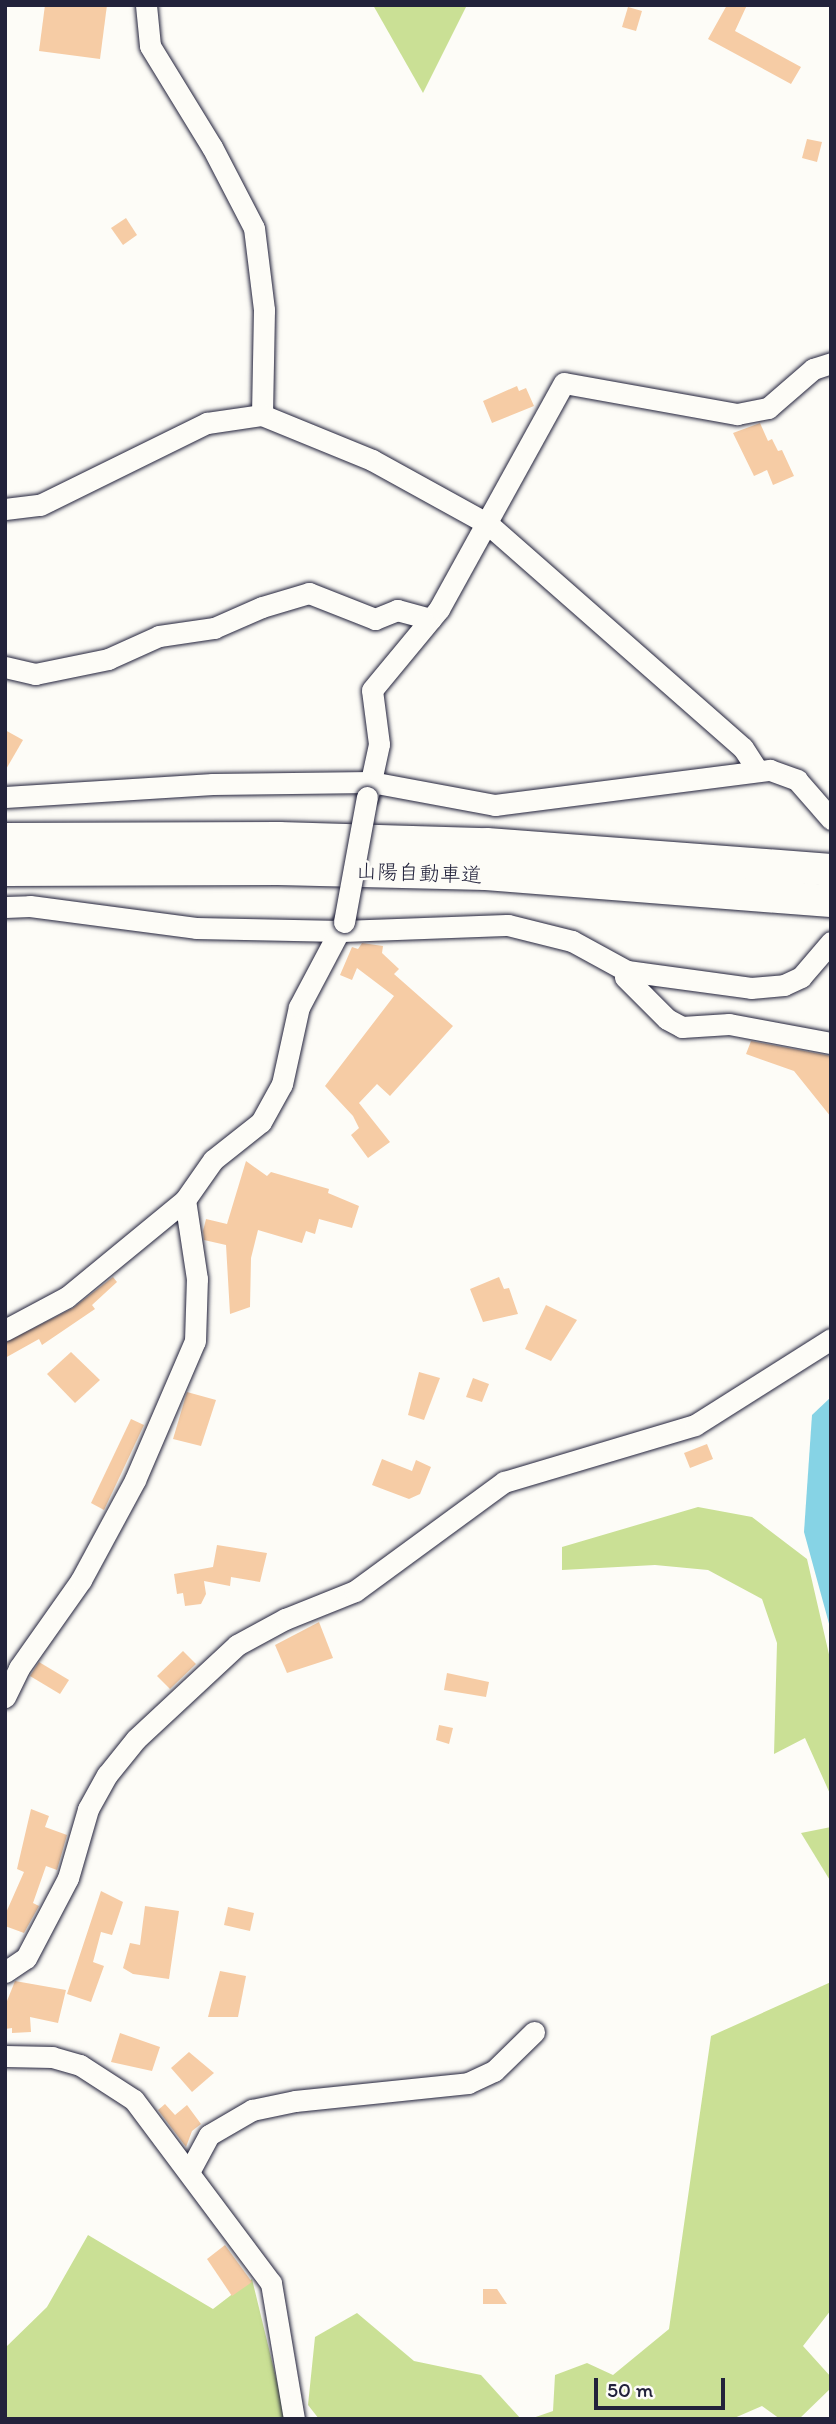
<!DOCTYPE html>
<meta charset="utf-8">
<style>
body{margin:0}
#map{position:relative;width:836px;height:2424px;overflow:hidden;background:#fdfcf7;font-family:Itim,"Klee One",sans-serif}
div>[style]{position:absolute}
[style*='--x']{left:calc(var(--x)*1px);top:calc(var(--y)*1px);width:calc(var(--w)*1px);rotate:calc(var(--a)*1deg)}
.green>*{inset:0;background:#cae095}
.water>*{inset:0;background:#86d3e5}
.building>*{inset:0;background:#f6cca5}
.roads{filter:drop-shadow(0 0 2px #22223b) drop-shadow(0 0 2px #22223b)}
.minor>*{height:21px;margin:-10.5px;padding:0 10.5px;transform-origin:10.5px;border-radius:10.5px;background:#fdfcf7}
.highway>*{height:32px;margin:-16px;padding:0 16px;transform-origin:16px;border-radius:16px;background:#fdfcf7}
.bridges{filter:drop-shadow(0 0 2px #22223b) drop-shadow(0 0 2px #22223b)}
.minor-bridge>*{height:21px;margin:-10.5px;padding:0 10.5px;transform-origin:10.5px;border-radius:10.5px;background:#fdfcf7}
span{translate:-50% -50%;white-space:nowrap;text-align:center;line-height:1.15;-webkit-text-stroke:5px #fdfcf7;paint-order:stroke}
.street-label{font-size:21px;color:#22223b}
.frame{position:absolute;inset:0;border:7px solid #22223b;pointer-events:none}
.scale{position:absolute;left:594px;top:2378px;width:131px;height:32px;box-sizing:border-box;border:4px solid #22223b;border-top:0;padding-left:9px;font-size:21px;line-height:24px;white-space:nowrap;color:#22223b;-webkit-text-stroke:5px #fdfcf7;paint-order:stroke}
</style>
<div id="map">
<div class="green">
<div style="clip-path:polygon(373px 5px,467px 5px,423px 93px)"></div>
<div style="clip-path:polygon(698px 1507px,752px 1517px,807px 1559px,831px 1663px,831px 1796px,805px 1738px,774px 1754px,777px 1643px,762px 1599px,708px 1570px,655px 1565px,562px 1570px,562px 1547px)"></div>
<div style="clip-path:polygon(831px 1827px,831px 1882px,801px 1833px)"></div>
<div style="clip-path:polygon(831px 1982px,831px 2310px,803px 2346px,831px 2377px,831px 2388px,799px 2419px,780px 2419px,762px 2406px,732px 2419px,530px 2419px,553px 2411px,555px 2375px,587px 2363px,613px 2375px,669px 2329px,711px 2036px)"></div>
<div style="clip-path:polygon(88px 2235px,213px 2309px,252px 2279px,286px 2419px,5px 2419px,5px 2348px,47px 2307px)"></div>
<div style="clip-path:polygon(357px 2313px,414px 2361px,481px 2375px,521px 2419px,319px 2419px,308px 2405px,315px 2337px)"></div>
</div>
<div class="water">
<div style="clip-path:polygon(831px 1397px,831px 1631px,804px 1532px,812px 1415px)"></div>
</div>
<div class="building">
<div style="clip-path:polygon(45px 5px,107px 5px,100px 59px,39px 51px)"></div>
<div style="clip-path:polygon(727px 5px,747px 5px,735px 31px,801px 67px,791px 84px,708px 39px)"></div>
<div style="clip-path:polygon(628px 7px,642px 11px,636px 31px,622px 27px)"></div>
<div style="clip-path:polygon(807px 139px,822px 142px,817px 162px,802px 158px)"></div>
<div style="clip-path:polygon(126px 218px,137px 235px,123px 245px,111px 228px)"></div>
<div style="clip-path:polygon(517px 386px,519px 391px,526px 388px,534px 406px,492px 423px,483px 401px)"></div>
<div style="clip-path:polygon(760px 423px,768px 441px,772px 439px,778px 451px,782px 450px,794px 476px,773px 485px,767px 470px,754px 476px,733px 433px)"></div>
<div style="clip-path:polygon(5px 730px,23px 740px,5px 771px)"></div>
<div style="clip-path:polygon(362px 943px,383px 946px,382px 953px,399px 969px,394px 974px,453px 1026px,390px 1096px,377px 1084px,359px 1103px,390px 1142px,368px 1158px,351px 1135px,359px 1128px,353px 1116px,325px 1086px,394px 996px,357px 968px,352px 980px,340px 975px,352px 947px,358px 949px)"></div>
<div style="clip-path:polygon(751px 1041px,831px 1056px,831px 1117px,794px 1071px,746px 1054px)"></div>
<div style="clip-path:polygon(246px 1161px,267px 1176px,271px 1172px,329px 1189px,328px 1193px,359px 1206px,352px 1228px,319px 1219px,315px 1234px,306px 1231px,302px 1243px,258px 1230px,251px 1258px,250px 1307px,230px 1314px,226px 1245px,204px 1240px,203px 1231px,206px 1219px,227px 1224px)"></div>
<div style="clip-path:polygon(113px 1277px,117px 1282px,92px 1305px,95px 1309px,42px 1345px,39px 1339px,5px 1358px,5px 1343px,73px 1308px)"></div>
<div style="clip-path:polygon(499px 1277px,504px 1289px,509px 1288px,518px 1314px,483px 1322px,470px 1289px)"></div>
<div style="clip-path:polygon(546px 1305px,577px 1320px,551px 1361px,525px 1349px)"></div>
<div style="clip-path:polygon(71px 1352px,100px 1380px,75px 1403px,47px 1374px)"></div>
<div style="clip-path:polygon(419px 1372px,440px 1378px,424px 1420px,408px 1415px)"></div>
<div style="clip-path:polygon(473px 1378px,489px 1384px,482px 1402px,466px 1397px)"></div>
<div style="clip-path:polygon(187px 1392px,216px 1400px,201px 1446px,173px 1439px)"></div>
<div style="clip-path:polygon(131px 1419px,144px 1425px,104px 1510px,91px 1503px)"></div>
<div style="clip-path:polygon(707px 1444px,713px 1459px,690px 1468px,684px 1453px)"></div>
<div style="clip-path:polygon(382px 1459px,412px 1471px,416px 1460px,431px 1467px,420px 1494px,409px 1499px,372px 1485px)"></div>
<div style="clip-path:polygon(217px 1545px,267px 1553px,260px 1582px,231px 1577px,230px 1586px,204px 1581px,206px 1594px,201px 1604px,185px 1606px,183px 1593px,177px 1594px,174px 1574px,213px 1567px)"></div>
<div style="clip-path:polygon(319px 1622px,333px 1658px,287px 1673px,275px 1645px)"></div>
<div style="clip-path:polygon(183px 1651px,196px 1664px,170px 1689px,157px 1676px)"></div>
<div style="clip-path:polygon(39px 1662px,69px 1680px,60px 1694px,30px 1676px)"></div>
<div style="clip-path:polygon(447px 1673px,489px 1682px,486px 1697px,444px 1690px)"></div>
<div style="clip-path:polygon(439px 1725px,453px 1728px,449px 1744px,436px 1740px)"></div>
<div style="clip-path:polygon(31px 1809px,49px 1816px,45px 1827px,67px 1835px,57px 1870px,46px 1866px,33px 1903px,39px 1906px,24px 1933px,5px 1926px,5px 1915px,24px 1872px,17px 1869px)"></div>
<div style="clip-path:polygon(101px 1891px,123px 1902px,112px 1935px,101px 1932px,93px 1962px,104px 1966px,91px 2002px,67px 1994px)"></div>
<div style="clip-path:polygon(145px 1906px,179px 1911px,169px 1979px,133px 1974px,123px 1968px,130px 1943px,140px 1945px)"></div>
<div style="clip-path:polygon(228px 1907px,254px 1913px,250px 1931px,224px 1925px)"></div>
<div style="clip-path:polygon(220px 1971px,246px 1976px,238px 2017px,208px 2017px)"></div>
<div style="clip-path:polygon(15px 1981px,66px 1990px,58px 2023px,30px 2017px,31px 2032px,12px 2033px,12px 2028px,5px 2029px,5px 2006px)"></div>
<div style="clip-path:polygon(120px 2033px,160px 2047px,152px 2071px,111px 2062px)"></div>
<div style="clip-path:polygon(189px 2052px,214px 2073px,192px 2092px,171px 2068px)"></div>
<div style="clip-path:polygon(165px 2104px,175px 2115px,187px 2105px,201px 2124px,192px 2131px,186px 2147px,158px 2110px)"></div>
<div style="clip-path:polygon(225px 2245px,252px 2282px,232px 2296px,207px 2259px)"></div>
<div style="clip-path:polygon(483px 2289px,497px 2289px,507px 2304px,483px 2304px)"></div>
</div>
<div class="roads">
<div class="minor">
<div style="--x:146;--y:5;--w:41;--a:84.4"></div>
<div style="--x:150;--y:46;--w:119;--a:58.5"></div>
<div style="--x:212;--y:147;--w:91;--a:62.6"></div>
<div style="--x:254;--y:228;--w:83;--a:83"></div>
<div style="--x:264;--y:310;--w:105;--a:91.1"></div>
<div style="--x:5;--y:509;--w:35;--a:-7"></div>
<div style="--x:40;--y:505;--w:186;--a:-26.2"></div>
<div style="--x:207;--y:423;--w:56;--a:-8.3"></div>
<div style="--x:262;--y:415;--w:119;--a:22.2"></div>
<div style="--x:372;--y:460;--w:132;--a:28.9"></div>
<div style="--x:488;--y:524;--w:339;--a:41.3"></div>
<div style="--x:743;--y:748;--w:27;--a:57"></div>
<div style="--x:5;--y:667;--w:31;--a:13"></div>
<div style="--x:35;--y:674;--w:75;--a:-11.6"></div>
<div style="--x:108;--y:659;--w:56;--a:-24.3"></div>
<div style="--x:159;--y:636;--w:56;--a:-8.3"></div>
<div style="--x:214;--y:628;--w:52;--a:-23.6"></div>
<div style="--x:262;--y:607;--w:49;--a:-16.6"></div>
<div style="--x:309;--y:593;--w:71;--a:21.5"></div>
<div style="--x:375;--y:619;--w:24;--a:-22"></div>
<div style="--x:397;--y:610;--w:35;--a:15"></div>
<div style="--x:368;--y:795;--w:52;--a:-77.8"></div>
<div style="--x:379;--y:744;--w:54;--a:-97.4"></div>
<div style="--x:372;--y:690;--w:105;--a:-50.4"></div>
<div style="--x:439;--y:609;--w:258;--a:-61.1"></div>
<div style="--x:564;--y:383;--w:176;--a:10.2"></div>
<div style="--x:737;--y:414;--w:32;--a:-11"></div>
<div style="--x:768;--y:408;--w:60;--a:-40.9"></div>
<div style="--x:813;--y:369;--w:19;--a:-18"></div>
<div style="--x:5;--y:797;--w:208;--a:-3.6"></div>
<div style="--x:213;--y:784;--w:158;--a:-0.7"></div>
<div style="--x:371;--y:782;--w:126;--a:10.5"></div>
<div style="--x:495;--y:805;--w:277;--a:-7.3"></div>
<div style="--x:770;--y:770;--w:29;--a:20"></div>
<div style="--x:797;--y:780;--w:52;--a:48.9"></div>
<div style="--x:5;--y:907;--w:25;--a:-2"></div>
<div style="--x:30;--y:906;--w:167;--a:7.5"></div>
<div style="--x:196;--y:928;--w:146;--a:1.2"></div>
<div style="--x:342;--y:931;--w:166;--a:-2.1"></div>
<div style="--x:508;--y:925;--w:66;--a:14"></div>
<div style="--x:572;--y:941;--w:63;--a:28.6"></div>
<div style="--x:627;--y:971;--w:125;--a:7.8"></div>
<div style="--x:751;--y:988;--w:33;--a:-5"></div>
<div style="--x:784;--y:985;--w:19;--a:-25"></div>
<div style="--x:801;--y:977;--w:46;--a:-49.4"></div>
<div style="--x:627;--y:971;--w:6;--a:108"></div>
<div style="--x:625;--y:977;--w:59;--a:45"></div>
<div style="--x:667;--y:1019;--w:17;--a:28"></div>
<div style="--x:682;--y:1027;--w:47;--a:-3.7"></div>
<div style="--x:729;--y:1024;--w:104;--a:10.6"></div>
<div style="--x:5;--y:1330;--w:70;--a:-28"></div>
<div style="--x:67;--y:1297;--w:153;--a:-39.4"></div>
<div style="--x:5;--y:1697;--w:32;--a:-64"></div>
<div style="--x:19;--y:1668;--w:108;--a:-54.8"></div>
<div style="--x:81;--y:1580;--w:114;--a:-61.6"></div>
<div style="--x:135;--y:1480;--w:151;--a:-66.7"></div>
<div style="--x:195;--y:1341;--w:62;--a:-88.2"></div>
<div style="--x:197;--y:1279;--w:80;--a:-98.6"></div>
<div style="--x:185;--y:1200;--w:49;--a:-55"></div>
<div style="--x:213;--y:1160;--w:61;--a:-38.4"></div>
<div style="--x:261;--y:1122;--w:43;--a:-61.1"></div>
<div style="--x:282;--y:1084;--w:79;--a:-77.6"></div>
<div style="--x:299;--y:1007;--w:96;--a:-62.1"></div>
<div style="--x:5;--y:1972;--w:25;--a:-34"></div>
<div style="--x:26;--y:1958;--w:90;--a:-62.3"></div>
<div style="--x:68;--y:1878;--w:72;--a:-73.8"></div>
<div style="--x:88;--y:1809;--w:39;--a:-61"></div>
<div style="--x:107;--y:1775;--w:46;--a:-51.1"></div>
<div style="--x:136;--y:1739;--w:138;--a:-42.9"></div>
<div style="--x:237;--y:1645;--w:55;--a:-28.4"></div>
<div style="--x:285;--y:1619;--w:75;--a:-21.8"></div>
<div style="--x:355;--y:1591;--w:185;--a:-36.2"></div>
<div style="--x:504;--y:1482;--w:199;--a:-16.6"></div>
<div style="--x:695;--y:1425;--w:161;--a:-32.3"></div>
<div style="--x:5;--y:2056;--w:47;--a:1.2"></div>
<div style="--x:52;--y:2057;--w:29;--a:16"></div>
<div style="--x:80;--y:2065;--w:64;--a:32.9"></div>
<div style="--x:134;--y:2100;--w:229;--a:53.2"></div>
<div style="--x:271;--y:2283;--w:138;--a:80.4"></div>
<div style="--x:189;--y:2172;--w:42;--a:-61.6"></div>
<div style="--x:209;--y:2135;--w:50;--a:-30.2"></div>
<div style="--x:252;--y:2110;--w:44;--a:-11.8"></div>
<div style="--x:295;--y:2101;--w:174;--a:-5.9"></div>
<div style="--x:468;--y:2083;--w:29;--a:-25"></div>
<div style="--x:494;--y:2071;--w:56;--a:-44.3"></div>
</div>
<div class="highway">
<div style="--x:5;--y:839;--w:274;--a:-0.2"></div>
<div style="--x:279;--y:838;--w:208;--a:1.7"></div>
<div style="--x:487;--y:844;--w:345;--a:4.3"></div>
<div style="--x:5;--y:870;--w:273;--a:-0.2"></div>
<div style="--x:278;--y:869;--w:208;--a:1.4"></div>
<div style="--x:486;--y:874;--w:346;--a:4.5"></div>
</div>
</div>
<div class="bridges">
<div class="minor-bridge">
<div style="--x:344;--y:922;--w:127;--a:-79.6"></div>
</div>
</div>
<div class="street-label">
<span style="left:419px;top:873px;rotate:2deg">山陽自動車道</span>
</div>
<div class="frame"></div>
<div class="scale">50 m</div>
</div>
